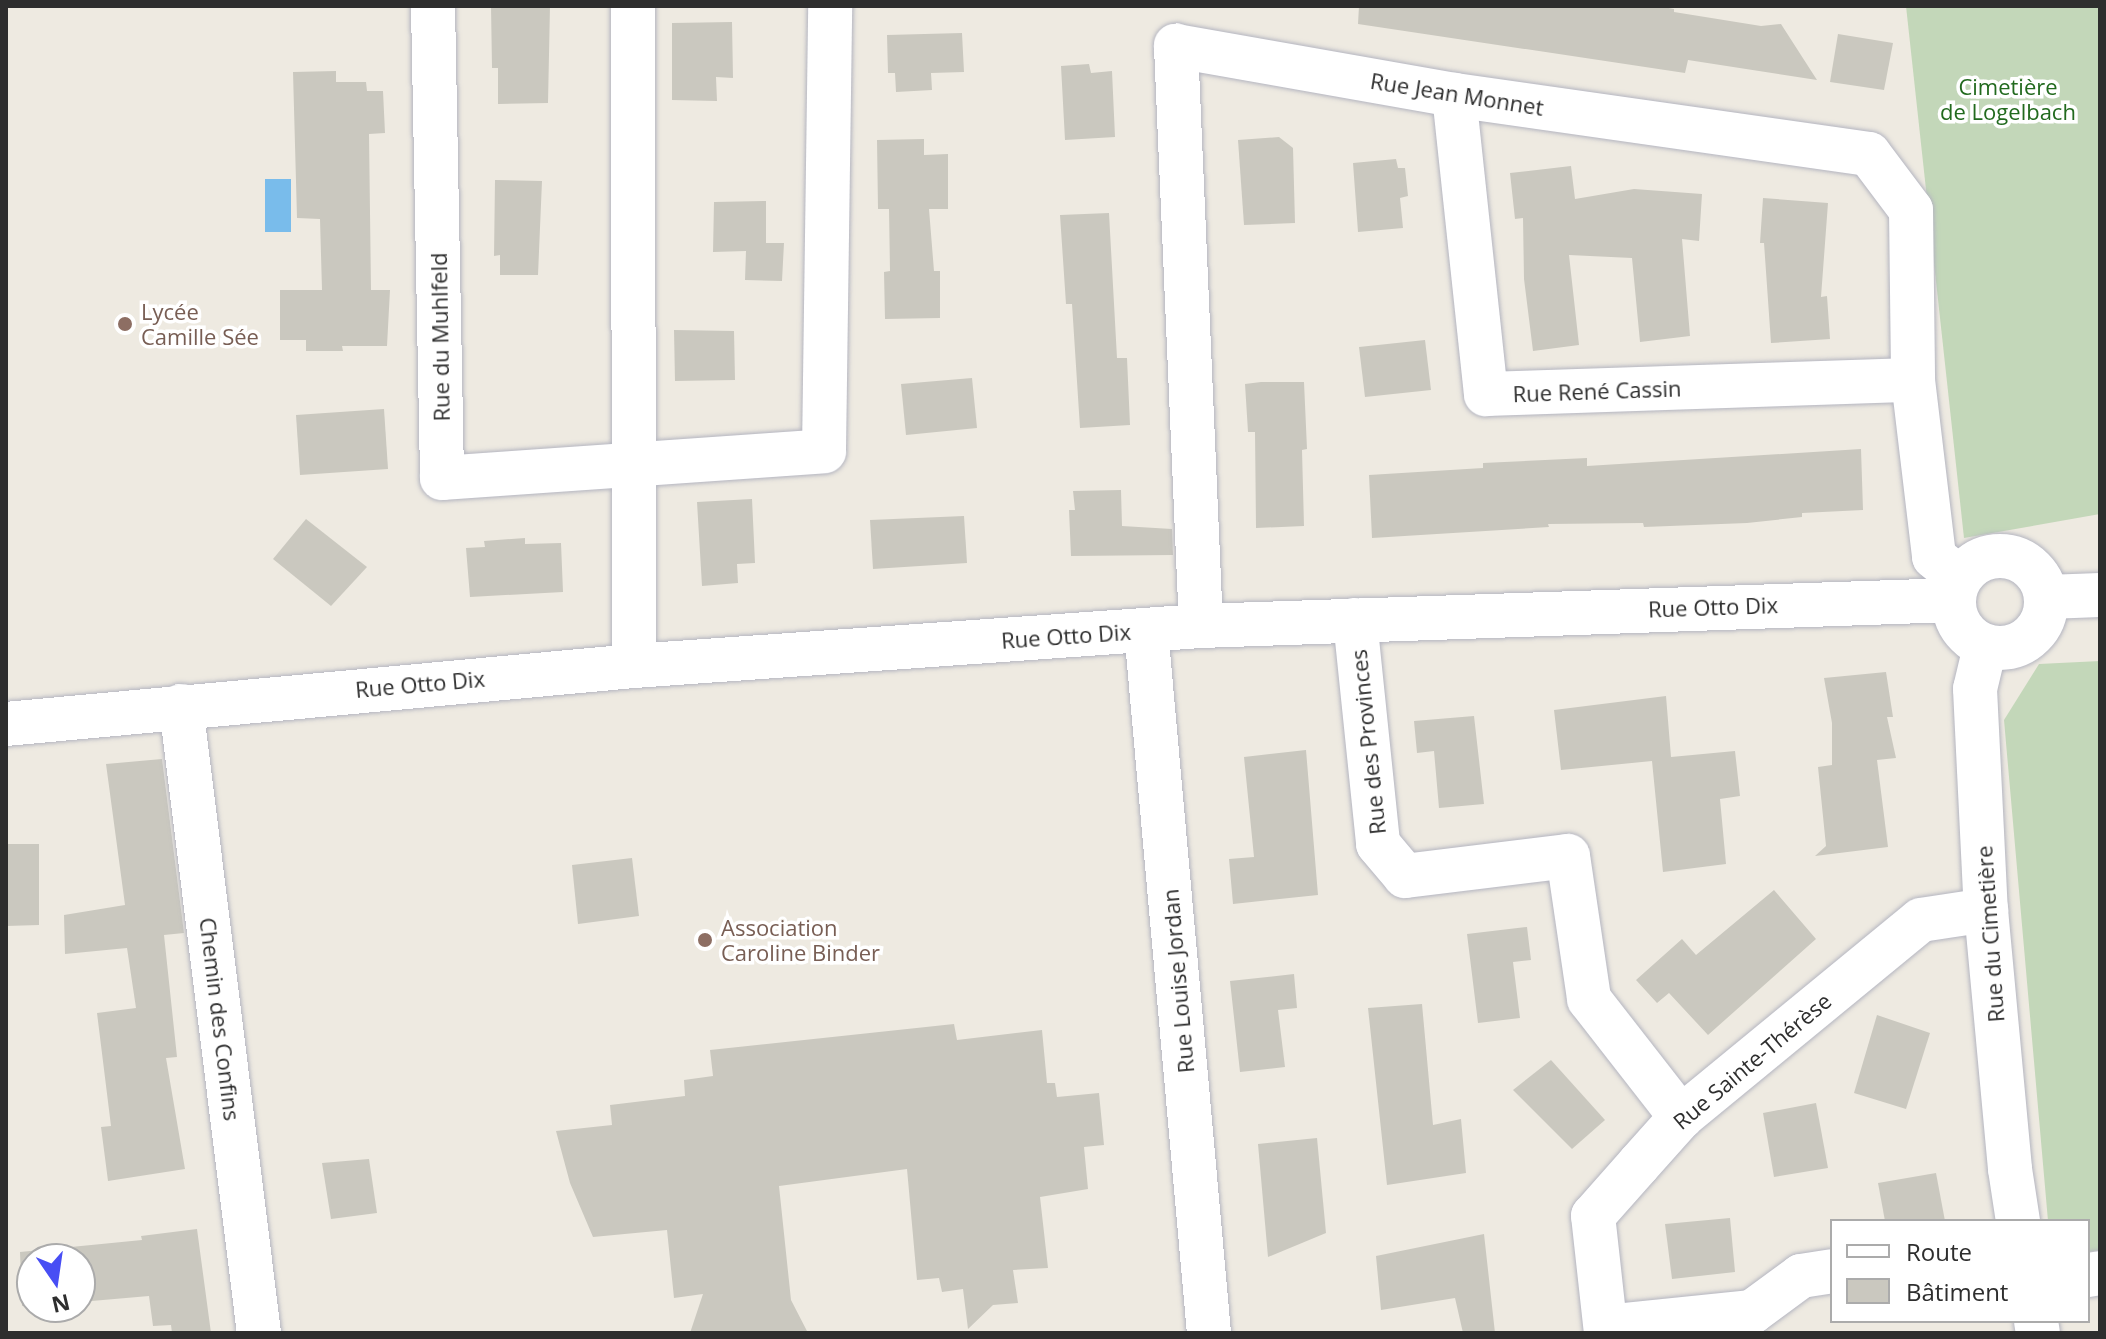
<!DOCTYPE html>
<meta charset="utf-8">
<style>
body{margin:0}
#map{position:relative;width:2106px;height:1339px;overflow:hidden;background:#eeeae1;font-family:"Open Sans",sans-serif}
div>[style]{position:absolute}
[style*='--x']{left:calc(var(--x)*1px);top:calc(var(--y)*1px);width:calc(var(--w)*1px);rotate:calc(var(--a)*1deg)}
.cemetery>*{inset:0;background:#c3d7b9}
.water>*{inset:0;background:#79bceb}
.building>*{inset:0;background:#cac8bf}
.roads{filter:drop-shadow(0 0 2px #b4b5c0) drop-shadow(0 0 2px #b4b5c0)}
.minor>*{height:44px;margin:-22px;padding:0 22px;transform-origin:22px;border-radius:22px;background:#fff}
.minor>.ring{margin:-22px;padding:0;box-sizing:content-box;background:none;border:44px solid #fff;border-radius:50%}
.dots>*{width:22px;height:22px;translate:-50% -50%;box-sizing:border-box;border:4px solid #fff;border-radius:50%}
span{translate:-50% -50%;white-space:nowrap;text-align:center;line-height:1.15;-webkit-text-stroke:7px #fff;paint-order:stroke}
.park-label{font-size:22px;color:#226a1e}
.street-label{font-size:22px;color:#2e2e2e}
.education-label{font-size:22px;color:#785e54}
.left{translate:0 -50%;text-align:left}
.frame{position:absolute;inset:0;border:8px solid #2e2e2e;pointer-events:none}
.legend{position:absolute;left:1830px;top:1219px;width:260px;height:104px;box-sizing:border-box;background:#fff;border:2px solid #ababab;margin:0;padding:10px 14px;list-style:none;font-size:24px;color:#2e2e2e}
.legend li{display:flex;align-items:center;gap:16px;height:40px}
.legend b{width:40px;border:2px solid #ababab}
.north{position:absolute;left:16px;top:1243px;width:80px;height:80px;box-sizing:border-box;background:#fff;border:2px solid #ababab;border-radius:50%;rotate:167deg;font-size:22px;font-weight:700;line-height:32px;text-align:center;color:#2e2e2e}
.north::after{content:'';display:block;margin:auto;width:28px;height:36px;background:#484ef4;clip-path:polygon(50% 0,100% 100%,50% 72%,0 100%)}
</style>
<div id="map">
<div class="cemetery">
<div style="clip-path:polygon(1906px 6px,2100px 6px,2100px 514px,1964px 538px)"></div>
<div style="clip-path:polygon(2100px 661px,2100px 1250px,2088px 1252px,2088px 1221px,2048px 1221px,2004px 720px,2039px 664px)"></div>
</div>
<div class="water">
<div style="clip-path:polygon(265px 179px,291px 179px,291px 232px,265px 232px)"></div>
</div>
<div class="building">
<div style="clip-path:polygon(491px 6px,550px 6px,548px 103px,498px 104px,498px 68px,492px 68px)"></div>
<div style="clip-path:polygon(1359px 6px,1658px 6px,1674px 9px,1674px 12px,1761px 26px,1781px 24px,1817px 80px,1688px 60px,1685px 73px,1358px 24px)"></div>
<div style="clip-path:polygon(732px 22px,733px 78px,716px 77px,717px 101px,672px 100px,672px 23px)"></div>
<div style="clip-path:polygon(962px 33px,964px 72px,931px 73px,932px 90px,896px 92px,895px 73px,888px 73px,887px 35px)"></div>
<div style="clip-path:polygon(1838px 34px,1893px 43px,1884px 90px,1830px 82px)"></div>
<div style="clip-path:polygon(1089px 64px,1091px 73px,1112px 71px,1115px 137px,1065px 140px,1061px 66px)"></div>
<div style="clip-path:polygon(336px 71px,336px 82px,366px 82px,367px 91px,383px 91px,385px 133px,369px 134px,371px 290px,390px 290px,387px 346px,342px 346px,343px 351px,306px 351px,306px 340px,280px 340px,280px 290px,322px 290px,320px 219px,297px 218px,293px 72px)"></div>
<div style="clip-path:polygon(1279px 137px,1293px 148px,1295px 223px,1244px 225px,1238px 140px)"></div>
<div style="clip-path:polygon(924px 139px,924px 155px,948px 154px,948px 209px,929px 209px,934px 271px,940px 271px,940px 318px,885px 319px,884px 272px,890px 271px,889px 209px,878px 209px,877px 140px)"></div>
<div style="clip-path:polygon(1396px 159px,1398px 168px,1405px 168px,1408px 196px,1400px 198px,1403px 228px,1358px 232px,1353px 163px)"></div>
<div style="clip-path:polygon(1571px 166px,1575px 199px,1634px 189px,1702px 194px,1699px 241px,1682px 239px,1690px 336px,1640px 342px,1632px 258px,1569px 255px,1579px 345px,1533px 351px,1524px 279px,1523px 218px,1515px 219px,1510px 173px)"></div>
<div style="clip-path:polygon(495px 180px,542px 181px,538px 275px,500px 275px,500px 255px,494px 256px)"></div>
<div style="clip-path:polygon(1763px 198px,1828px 203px,1821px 297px,1827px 296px,1830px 339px,1771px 343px,1764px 243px,1760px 243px)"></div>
<div style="clip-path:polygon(766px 201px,766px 243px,784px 243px,782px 281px,745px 280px,746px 251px,713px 252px,714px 202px)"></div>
<div style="clip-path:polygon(1109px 213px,1117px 358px,1127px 358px,1130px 425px,1080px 428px,1072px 304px,1066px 304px,1060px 215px)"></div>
<div style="clip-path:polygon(674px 330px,734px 331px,735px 380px,675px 381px)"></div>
<div style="clip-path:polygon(1425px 340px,1431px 390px,1365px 397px,1359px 347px)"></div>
<div style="clip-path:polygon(972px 378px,977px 428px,906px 435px,901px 384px)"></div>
<div style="clip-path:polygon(1261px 382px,1304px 382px,1307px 449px,1302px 450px,1304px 526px,1256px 528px,1255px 432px,1248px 432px,1245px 384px)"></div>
<div style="clip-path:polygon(384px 409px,388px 469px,300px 475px,296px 415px)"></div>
<div style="clip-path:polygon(1861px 449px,1863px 510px,1802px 513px,1802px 517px,1747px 523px,1644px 527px,1643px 523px,1548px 524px,1549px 527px,1372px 538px,1369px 475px,1483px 468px,1483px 463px,1587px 458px,1587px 466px)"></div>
<div style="clip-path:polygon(1121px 490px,1122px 526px,1172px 529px,1173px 555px,1071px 556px,1069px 510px,1075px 510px,1073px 491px)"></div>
<div style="clip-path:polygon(752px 499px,755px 563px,737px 564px,738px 583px,702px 586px,697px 502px)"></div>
<div style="clip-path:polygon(964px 516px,967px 563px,873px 569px,870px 520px)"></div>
<div style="clip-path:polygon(306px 519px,367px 567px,331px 606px,273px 559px)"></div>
<div style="clip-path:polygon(525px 538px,525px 544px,561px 543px,563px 592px,470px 597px,466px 548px,485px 547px,484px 541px)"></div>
<div style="clip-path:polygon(1886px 672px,1893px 717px,1887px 717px,1896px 758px,1877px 760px,1888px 847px,1815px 856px,1826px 846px,1818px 767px,1832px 765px,1832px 723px,1824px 678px)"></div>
<div style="clip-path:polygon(1666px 696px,1671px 757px,1735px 751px,1740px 796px,1720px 799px,1726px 864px,1663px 872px,1652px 761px,1561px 770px,1554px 710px)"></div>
<div style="clip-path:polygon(1474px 716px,1484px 804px,1439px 808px,1434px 751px,1417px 753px,1414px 721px)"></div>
<div style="clip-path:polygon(1306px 750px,1318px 895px,1233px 904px,1229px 859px,1254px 857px,1244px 757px)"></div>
<div style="clip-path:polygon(162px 759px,184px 933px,164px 935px,177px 1057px,166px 1058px,185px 1169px,108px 1181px,101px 1127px,111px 1126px,97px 1013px,136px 1008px,127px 948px,65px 954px,64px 915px,125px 905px,106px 764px)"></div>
<div style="clip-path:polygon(6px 844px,39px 844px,39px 925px,6px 926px)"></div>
<div style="clip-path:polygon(632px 858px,639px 916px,578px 924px,572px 865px)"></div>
<div style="clip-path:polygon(1774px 890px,1816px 939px,1708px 1035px,1669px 993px,1657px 1003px,1636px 980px,1682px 939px,1696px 955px)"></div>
<div style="clip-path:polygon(1527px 927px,1531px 960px,1513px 962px,1520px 1018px,1478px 1023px,1467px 934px)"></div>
<div style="clip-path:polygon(1294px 974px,1297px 1008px,1278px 1010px,1285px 1067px,1240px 1072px,1230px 981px)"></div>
<div style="clip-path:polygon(1422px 1004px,1433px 1125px,1461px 1119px,1466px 1173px,1387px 1185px,1368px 1008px)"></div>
<div style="clip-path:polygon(1877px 1015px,1930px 1033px,1906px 1109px,1854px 1093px)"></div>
<div style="clip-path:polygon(954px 1024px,957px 1040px,1042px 1030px,1047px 1083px,1055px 1083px,1057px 1097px,1099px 1093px,1104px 1145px,1084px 1147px,1088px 1189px,1040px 1197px,1048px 1268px,1013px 1270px,1018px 1303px,993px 1305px,968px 1329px,963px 1289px,942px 1292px,939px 1278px,917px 1280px,907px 1169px,779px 1186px,791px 1300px,808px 1333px,690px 1333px,703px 1294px,674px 1298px,667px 1230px,593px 1237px,570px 1183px,556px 1131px,612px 1125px,610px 1105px,685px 1096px,684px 1080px,713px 1076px,710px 1050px)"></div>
<div style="clip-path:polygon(1551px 1060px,1605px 1120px,1572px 1149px,1513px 1090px)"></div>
<div style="clip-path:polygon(1816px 1103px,1828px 1168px,1774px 1177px,1763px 1113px)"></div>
<div style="clip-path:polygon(1317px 1138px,1326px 1233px,1268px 1257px,1258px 1144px)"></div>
<div style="clip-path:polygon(369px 1159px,377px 1213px,331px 1219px,322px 1163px)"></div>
<div style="clip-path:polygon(1936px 1173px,1945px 1221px,1885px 1221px,1878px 1183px)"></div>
<div style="clip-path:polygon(1730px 1218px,1735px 1272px,1672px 1279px,1665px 1224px)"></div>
<div style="clip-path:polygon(197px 1229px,211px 1333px,172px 1333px,171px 1325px,153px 1326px,149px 1296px,80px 1302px,80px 1259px,32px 1259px,32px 1305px,22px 1306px,20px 1252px,142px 1240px,141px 1236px)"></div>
<div style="clip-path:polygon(1484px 1234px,1495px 1333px,1463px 1333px,1455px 1298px,1381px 1310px,1376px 1256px)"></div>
</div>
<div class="roads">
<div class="minor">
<div style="--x:433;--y:6;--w:472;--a:88.9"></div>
<div style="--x:442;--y:478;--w:383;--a:-4"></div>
<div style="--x:824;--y:451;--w:445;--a:-89.2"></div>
<div style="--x:633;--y:6;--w:660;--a:89.91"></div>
<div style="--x:1454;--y:95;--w:301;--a:83.9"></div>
<div style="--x:1486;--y:394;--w:427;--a:-1.9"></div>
<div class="ring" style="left:1954px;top:556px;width:48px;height:48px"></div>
<div style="--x:2047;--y:597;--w:53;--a:-2.2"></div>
<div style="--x:1355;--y:620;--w:225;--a:84.1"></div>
<div style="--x:1378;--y:844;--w:42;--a:49.8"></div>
<div style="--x:1405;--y:876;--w:164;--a:-7"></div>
<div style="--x:1568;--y:856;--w:145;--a:81.6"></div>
<div style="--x:1589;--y:999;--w:150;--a:52.1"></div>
<div style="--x:1201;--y:626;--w:581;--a:-92.47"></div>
<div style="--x:1176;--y:46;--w:282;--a:10"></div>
<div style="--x:1454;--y:95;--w:419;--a:8.1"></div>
<div style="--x:1869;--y:154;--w:70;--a:53.1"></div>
<div style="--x:1911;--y:210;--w:170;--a:89.3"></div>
<div style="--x:1913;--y:380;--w:178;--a:83.2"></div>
<div style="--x:1934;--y:557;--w:32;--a:39"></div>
<div style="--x:1146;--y:630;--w:706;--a:84.88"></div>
<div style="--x:1985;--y:647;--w:43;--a:103.4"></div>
<div style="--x:1975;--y:689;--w:221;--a:87.2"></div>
<div style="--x:1986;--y:910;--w:260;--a:84.7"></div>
<div style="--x:2010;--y:1169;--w:53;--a:81.3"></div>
<div style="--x:181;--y:706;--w:632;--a:82.91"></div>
<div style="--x:6;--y:724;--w:631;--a:-5.28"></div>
<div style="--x:634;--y:666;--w:568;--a:-4.04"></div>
<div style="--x:1201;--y:626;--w:751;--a:-1.98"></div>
<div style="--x:2088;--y:1275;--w:12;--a:-9"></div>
<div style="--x:2036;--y:1321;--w:12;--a:81"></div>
<div style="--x:1606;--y:1327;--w:147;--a:-5.9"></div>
<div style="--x:1752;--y:1312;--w:61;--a:-36.3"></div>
<div style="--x:1801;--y:1276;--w:31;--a:-9"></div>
<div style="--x:1606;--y:1333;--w:118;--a:-96.3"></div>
<div style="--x:1593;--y:1216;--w:69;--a:-48.5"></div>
<div style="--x:1639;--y:1164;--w:63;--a:-48.2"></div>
<div style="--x:1681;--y:1117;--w:310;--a:-39.4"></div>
<div style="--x:1921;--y:920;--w:66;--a:-8.7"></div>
</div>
</div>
<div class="dots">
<div style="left:125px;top:324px;background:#8d6e63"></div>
<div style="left:705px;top:940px;background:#8d6e63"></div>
</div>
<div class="park-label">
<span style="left:2008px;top:99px">Cimetière<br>de Logelbach</span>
</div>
<div class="street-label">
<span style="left:1457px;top:94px;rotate:9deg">Rue Jean Monnet</span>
<span style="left:440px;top:337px;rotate:-91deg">Rue du Muhlfeld</span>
<span style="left:1597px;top:391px;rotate:-2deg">Rue René Cassin</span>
<span style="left:1713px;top:607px;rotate:-2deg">Rue Otto Dix</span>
<span style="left:1066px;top:636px;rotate:-4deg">Rue Otto Dix</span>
<span style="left:420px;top:684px;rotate:-5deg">Rue Otto Dix</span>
<span style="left:1368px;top:742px;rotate:-96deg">Rue des Provinces</span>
<span style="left:1990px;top:934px;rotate:-94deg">Rue du Cimetière</span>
<span style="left:1178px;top:981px;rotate:-95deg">Rue Louise Jordan</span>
<span style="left:220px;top:1019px;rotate:83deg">Chemin des Confins</span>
<span style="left:1752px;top:1061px;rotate:-40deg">Rue Sainte-Thérèse</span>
</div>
<div class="education-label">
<span class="left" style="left:141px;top:324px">Lycée<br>Camille Sée</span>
<span class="left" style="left:721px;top:940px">Association<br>Caroline Binder</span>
</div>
<div class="frame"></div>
<ul class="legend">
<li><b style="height:10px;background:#fff"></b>Route</li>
<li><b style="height:22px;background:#cac8bf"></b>Bâtiment</li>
</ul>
<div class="north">N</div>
</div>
